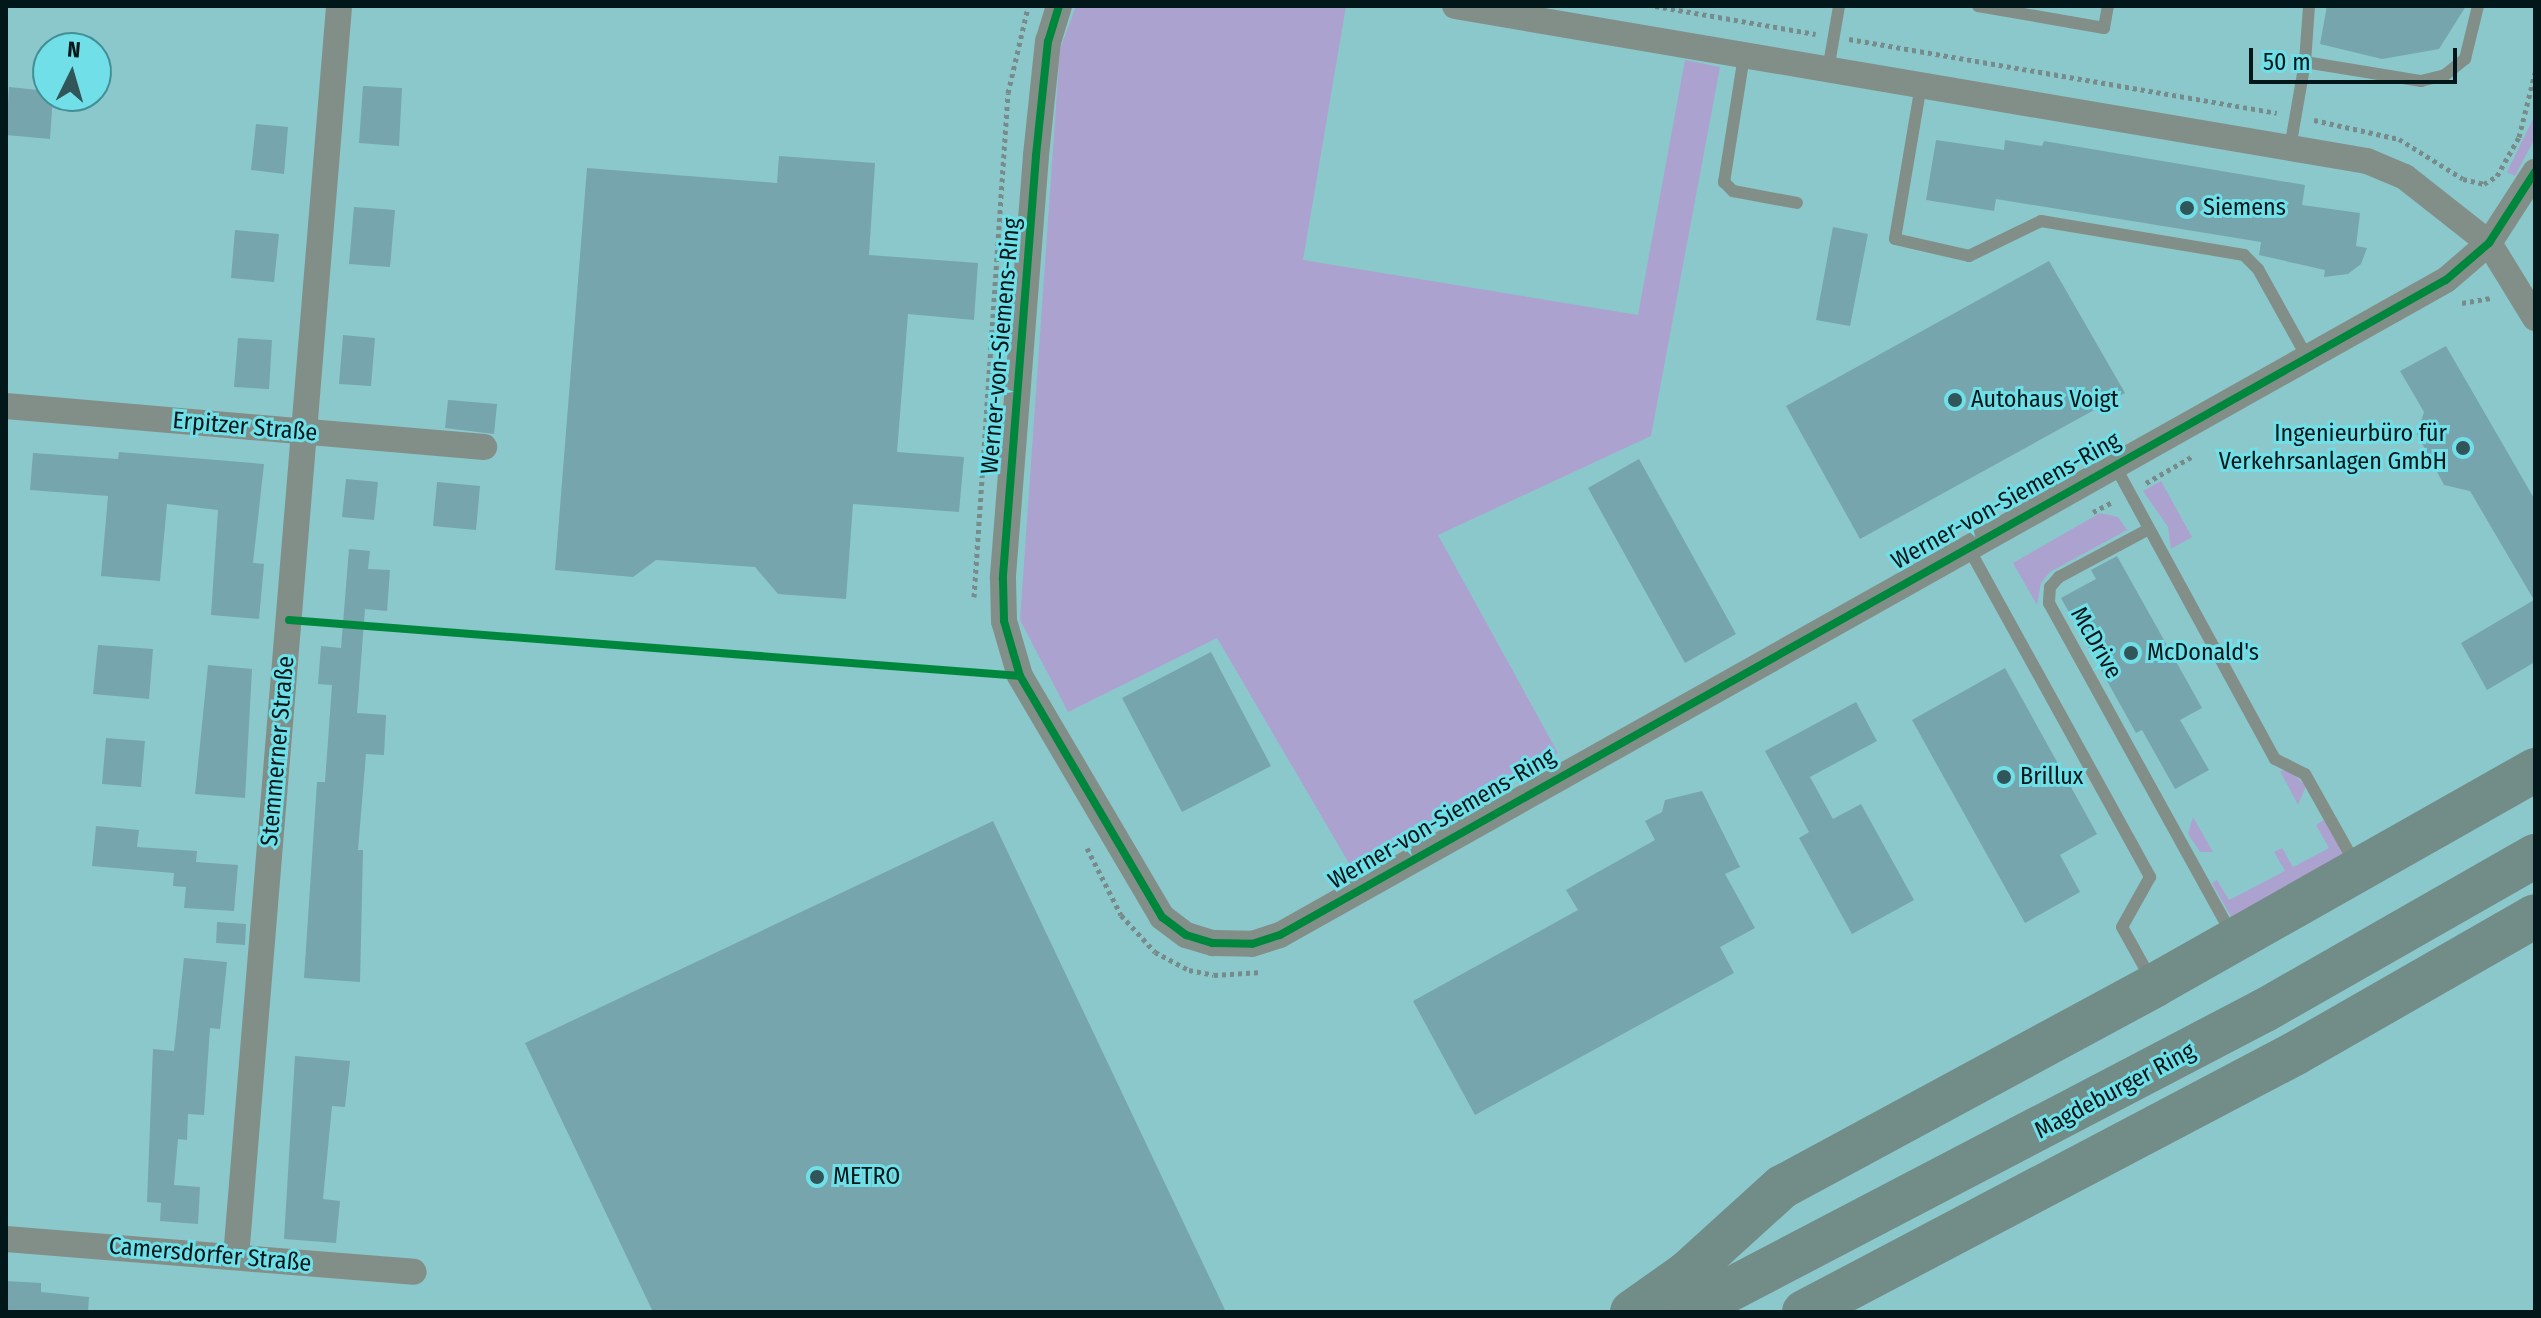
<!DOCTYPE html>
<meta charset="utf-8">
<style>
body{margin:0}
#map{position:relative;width:2541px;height:1318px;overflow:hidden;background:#8bc8cc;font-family:"Fira Sans Condensed",sans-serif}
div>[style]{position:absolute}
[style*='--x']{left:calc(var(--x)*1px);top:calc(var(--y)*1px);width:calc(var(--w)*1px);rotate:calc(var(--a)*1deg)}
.green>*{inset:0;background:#aca2cf}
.building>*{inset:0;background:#76a5ad}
.path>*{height:5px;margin-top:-2.5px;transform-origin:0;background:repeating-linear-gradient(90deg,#778c8a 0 4px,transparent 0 8px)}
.lane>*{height:12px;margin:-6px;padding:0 6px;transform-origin:6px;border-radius:6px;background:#828f89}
.street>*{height:26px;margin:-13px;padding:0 13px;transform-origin:13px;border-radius:13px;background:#828f89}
.highway>*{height:44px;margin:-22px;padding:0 22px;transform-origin:22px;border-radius:22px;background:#728c88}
.cycleway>*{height:8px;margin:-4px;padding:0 4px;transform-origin:4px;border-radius:4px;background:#00873e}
.dots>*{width:22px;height:22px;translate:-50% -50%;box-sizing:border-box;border:4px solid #70dfe7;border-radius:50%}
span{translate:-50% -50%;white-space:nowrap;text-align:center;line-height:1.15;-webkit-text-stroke:6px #70dfe7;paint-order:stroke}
.poi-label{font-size:24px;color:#011719}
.left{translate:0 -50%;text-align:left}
.right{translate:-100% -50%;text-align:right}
.street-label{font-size:24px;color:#011719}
.frame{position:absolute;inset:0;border:8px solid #011719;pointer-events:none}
.north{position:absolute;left:32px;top:32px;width:80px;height:80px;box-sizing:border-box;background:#70dfe7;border:2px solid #448f95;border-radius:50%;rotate:5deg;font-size:22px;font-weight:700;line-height:32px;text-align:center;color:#011719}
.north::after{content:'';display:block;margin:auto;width:28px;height:36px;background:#315558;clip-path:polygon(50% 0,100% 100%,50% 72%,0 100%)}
.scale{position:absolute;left:2249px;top:48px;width:208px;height:36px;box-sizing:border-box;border:4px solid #011719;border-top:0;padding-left:10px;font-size:24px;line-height:28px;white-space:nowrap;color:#011719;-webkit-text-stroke:6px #70dfe7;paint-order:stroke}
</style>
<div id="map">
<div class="green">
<div style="clip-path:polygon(1076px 6px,1346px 6px,1303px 260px,1638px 315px,1685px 60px,1720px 67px,1651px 436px,1438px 535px,1558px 753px,1353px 870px,1217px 638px,1068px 712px,1020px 620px,1060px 49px)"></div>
<div style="clip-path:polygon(2535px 115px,2535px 138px,2515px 176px,2507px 172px)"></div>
<div style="clip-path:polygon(2161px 481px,2192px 537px,2171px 549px,2168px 527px,2143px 491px)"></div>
<div style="clip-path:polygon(2100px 513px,2118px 517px,2127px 530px,2050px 572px,2041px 583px,2037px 605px,2013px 563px)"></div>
<div style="clip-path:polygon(2289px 770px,2306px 786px,2298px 805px,2280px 771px)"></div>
<div style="clip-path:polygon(2193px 817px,2213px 852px,2200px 852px,2188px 834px)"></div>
<div style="clip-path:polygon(2324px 820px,2345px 851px,2344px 862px,2235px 924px,2212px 883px,2217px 880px,2229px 900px,2285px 871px,2274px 852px,2282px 848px,2293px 867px,2329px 848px,2316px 825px)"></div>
</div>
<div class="building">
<div style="clip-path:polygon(2327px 6px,2466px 6px,2439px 49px,2382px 59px,2320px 44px)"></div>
<div style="clip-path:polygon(363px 86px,402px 88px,399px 146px,359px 143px)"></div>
<div style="clip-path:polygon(9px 87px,48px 91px,53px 96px,50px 139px,6px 135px)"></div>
<div style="clip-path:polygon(256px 124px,288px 127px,284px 174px,251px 170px)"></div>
<div style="clip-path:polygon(1936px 140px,2004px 150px,2005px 140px,2042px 146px,2044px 141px,2305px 185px,2302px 205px,2360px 213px,2356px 246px,2367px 248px,2361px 264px,2348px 274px,2324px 277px,2325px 270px,2259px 255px,2261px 242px,1996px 199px,1994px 211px,1926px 200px)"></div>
<div style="clip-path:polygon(779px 156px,875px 163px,869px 255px,978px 263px,974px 320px,908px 314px,897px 452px,964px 457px,959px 512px,853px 504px,846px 599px,778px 594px,755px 567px,656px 560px,633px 577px,555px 570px,587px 168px,777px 183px)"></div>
<div style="clip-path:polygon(354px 207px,395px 210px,390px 267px,349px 264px)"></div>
<div style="clip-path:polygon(1833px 227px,1868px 234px,1850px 326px,1816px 320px)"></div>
<div style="clip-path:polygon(235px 230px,279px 234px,274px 282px,231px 278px)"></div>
<div style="clip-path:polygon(2049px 261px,2125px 393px,1860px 539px,1786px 406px)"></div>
<div style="clip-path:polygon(343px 335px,375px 338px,371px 386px,339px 384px)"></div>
<div style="clip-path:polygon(238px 338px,272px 340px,269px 389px,234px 387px)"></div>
<div style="clip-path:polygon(2446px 346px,2535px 500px,2535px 662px,2487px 690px,2461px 643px,2534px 600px,2470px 491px,2444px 485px,2417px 434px,2424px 412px,2400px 371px)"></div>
<div style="clip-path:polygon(448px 400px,497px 404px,494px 434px,445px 428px)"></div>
<div style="clip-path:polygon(119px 452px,264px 464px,253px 563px,264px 564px,259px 619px,211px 615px,218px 510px,167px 504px,160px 581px,101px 576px,108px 496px,30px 490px,33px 453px,118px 459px)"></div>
<div style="clip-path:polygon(1639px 459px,1736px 634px,1685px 663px,1588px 488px)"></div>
<div style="clip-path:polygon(346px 479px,378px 482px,374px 520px,342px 517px)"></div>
<div style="clip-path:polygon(437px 482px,480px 486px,476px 530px,433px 526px)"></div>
<div style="clip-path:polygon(349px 549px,370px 551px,368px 569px,390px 570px,387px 611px,365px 609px,357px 713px,386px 715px,384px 755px,366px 754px,358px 850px,363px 850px,360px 982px,304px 978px,317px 782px,325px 782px,332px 685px,318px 684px,321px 646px,341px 648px)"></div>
<div style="clip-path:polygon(2117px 556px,2202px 708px,2180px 720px,2209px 770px,2175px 789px,2142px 730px,2136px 733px,2061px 598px,2096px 579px,2091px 570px)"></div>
<div style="clip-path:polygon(98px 645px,153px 649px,149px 699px,93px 694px)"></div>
<div style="clip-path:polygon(1211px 652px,1271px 766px,1182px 812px,1122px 698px)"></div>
<div style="clip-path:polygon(208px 665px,252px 669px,245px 798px,195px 794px)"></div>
<div style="clip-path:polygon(2005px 668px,2097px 834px,2060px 855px,2080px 892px,2025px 923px,1912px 720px)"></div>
<div style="clip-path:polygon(1856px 702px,1877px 741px,1810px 777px,1833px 819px,1861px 804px,1914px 900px,1852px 934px,1799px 838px,1809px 832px,1765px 751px)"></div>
<div style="clip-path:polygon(106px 738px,145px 741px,141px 787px,102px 784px)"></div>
<div style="clip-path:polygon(1702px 791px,1740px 867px,1725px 874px,1755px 928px,1720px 947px,1734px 973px,1475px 1115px,1413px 1001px,1578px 910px,1566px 890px,1655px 840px,1645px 821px,1662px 812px,1665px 800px)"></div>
<div style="clip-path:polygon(993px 821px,1226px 1312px,653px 1312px,525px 1043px)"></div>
<div style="clip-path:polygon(96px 826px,139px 830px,137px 847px,197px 851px,196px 862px,238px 865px,234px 911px,184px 908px,186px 887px,173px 886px,174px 873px,92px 866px)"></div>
<div style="clip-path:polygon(217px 922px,246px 924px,245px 945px,216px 943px)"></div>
<div style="clip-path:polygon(184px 958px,227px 962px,220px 1029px,210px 1028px,204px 1115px,188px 1114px,187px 1140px,178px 1139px,174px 1185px,200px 1187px,198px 1224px,160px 1221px,161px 1203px,147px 1202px,153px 1049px,174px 1051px)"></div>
<div style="clip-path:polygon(295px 1056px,350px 1061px,345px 1107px,332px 1106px,323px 1199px,340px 1201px,336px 1243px,284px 1239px)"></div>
<div style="clip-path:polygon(6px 1281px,41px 1283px,41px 1292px,89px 1297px,88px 1312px,6px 1312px)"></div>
</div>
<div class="path">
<div style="--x:1655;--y:6;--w:163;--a:9.9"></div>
<div style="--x:1849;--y:39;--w:434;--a:9.8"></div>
<div style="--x:2314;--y:120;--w:87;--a:12.6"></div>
<div style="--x:2399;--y:139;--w:75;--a:32"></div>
<div style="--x:2463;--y:179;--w:22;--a:13"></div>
<div style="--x:2484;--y:184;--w:15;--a:-32"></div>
<div style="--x:2497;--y:176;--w:45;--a:-60.6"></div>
<div style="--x:2519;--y:137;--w:66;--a:-76"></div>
<div style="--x:2462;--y:303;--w:29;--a:-10"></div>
<div style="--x:2146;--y:483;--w:54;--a:-29.9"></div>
<div style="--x:2093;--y:512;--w:22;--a:-27"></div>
<div style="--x:974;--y:597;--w:505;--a:-86.14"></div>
<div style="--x:1008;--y:93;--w:88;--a:-76.9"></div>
<div style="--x:1087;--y:848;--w:75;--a:63.1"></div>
<div style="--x:1121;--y:915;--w:50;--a:47.4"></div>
<div style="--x:1155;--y:952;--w:38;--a:28"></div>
<div style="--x:1189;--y:970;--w:25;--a:11"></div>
<div style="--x:1214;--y:975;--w:48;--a:-3.6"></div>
</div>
<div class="lane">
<div style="--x:1978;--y:6;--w:128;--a:9.9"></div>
<div style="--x:2104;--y:28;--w:22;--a:-80"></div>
<div style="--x:1744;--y:56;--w:128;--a:99"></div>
<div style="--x:1724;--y:182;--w:13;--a:45"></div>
<div style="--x:1733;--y:191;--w:65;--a:10.6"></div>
<div style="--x:2305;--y:62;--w:56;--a:-85.9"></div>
<div style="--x:1828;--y:70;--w:65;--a:-80.2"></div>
<div style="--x:1921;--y:85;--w:156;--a:99.6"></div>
<div style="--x:1895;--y:239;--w:76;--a:12.9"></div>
<div style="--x:1969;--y:256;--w:80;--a:-25.9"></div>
<div style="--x:2041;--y:221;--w:206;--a:9.5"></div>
<div style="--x:2244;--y:255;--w:20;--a:45"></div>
<div style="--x:2258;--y:269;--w:101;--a:60.9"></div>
<div style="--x:2290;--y:148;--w:87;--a:-80.1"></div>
<div style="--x:2305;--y:62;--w:118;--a:9.3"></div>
<div style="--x:2421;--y:81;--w:25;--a:-14"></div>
<div style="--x:2445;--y:75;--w:26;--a:-39"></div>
<div style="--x:2465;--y:59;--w:55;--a:-76.2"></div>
<div style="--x:2114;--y:464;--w:336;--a:61.4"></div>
<div style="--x:2275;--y:759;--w:34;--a:27"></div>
<div style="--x:2305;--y:774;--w:102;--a:60.7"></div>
<div style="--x:2147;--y:530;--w:100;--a:151.9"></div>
<div style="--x:2059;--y:577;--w:13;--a:132"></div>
<div style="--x:2050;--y:587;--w:16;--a:94"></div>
<div style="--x:2049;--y:603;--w:378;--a:61.1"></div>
<div style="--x:1968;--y:547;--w:377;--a:61.1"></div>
<div style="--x:2150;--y:877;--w:57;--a:119.2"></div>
<div style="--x:2122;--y:927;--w:60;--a:60.9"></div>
</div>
<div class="street">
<div style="--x:1059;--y:6;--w:37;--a:107"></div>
<div style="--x:1048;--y:41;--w:116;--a:96"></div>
<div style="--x:1036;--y:156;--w:424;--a:94.5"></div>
<div style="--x:1003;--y:579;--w:42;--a:88.6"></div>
<div style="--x:1004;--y:621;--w:57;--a:73.8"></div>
<div style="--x:1020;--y:676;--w:280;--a:59.5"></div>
<div style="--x:1162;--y:917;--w:30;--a:37"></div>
<div style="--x:1186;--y:935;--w:28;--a:17"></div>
<div style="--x:1213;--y:943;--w:39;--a:1"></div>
<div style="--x:1252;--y:944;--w:29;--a:-18"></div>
<div style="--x:1280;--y:935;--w:1337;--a:-29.33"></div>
<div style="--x:2446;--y:280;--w:57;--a:-40.7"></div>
<div style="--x:2489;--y:243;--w:85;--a:-57.1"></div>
<div style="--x:1455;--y:6;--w:925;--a:9.65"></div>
<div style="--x:2367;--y:161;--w:41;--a:22.8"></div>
<div style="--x:2405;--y:177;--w:107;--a:38.2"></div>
<div style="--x:2489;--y:243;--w:88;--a:58.5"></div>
<div style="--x:6;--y:406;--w:480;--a:4.9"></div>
<div style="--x:6;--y:1239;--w:409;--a:4.6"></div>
<div style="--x:236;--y:1257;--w:1255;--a:-85.29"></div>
</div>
<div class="highway">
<div style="--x:1632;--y:1312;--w:67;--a:-35.3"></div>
<div style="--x:1687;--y:1273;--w:128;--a:-42.2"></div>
<div style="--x:1782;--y:1187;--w:424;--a:-28.4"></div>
<div style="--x:2155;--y:985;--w:437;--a:-29.5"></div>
<div style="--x:1687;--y:1312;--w:652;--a:-27.59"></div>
<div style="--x:2265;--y:1010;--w:311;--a:-29.7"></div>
<div style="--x:1804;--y:1312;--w:556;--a:-27.76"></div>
<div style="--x:2296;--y:1053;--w:275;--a:-29.8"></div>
</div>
<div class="cycleway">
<div style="--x:1059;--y:6;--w:37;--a:107"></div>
<div style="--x:1048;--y:41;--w:116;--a:96"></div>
<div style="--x:1036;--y:156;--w:424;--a:94.5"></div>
<div style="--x:1003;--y:579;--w:42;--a:88.6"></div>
<div style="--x:1004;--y:621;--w:57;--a:73.8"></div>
<div style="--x:1020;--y:676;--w:280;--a:59.5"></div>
<div style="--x:1162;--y:917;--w:30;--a:37"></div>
<div style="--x:1186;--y:935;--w:28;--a:17"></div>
<div style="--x:1213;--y:943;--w:39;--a:1"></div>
<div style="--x:1252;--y:944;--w:29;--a:-18"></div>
<div style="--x:1280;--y:935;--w:1337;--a:-29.33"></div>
<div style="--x:2446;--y:280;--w:57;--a:-40.7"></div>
<div style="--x:2489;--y:243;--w:85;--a:-57.1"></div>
<div style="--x:289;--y:620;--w:733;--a:4.38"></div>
</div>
<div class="dots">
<div style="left:2187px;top:208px;background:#315558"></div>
<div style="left:1955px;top:400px;background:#315558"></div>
<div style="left:2463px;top:448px;background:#315558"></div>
<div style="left:2131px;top:653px;background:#315558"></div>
<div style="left:2004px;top:777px;background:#315558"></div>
<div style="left:817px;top:1177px;background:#315558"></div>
</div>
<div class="poi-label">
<span class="left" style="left:2203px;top:208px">Siemens</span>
<span class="left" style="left:1971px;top:400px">Autohaus Voigt</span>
<span class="right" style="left:2447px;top:448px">Ingenieurbüro für<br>Verkehrsanlagen GmbH</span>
<span class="left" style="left:2147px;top:653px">McDonald's</span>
<span class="left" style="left:2020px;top:777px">Brillux</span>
<span class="left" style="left:833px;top:1177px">METRO</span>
</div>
<div class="street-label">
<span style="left:1001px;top:346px;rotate:-85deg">Werner-von-Siemens-Ring</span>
<span style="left:245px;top:427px;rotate:5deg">Erpitzer Straße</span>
<span style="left:2006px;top:501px;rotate:-29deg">Werner-von-Siemens-Ring</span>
<span style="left:2096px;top:643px;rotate:60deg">McDrive</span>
<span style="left:278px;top:751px;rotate:-85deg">Stemmerner Straße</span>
<span style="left:1442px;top:819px;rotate:-30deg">Werner-von-Siemens-Ring</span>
<span style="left:2115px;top:1091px;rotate:-28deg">Magdeburger Ring</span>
<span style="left:210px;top:1255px;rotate:5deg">Camersdorfer Straße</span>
</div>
<div class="frame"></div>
<div class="north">N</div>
<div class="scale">50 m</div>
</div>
